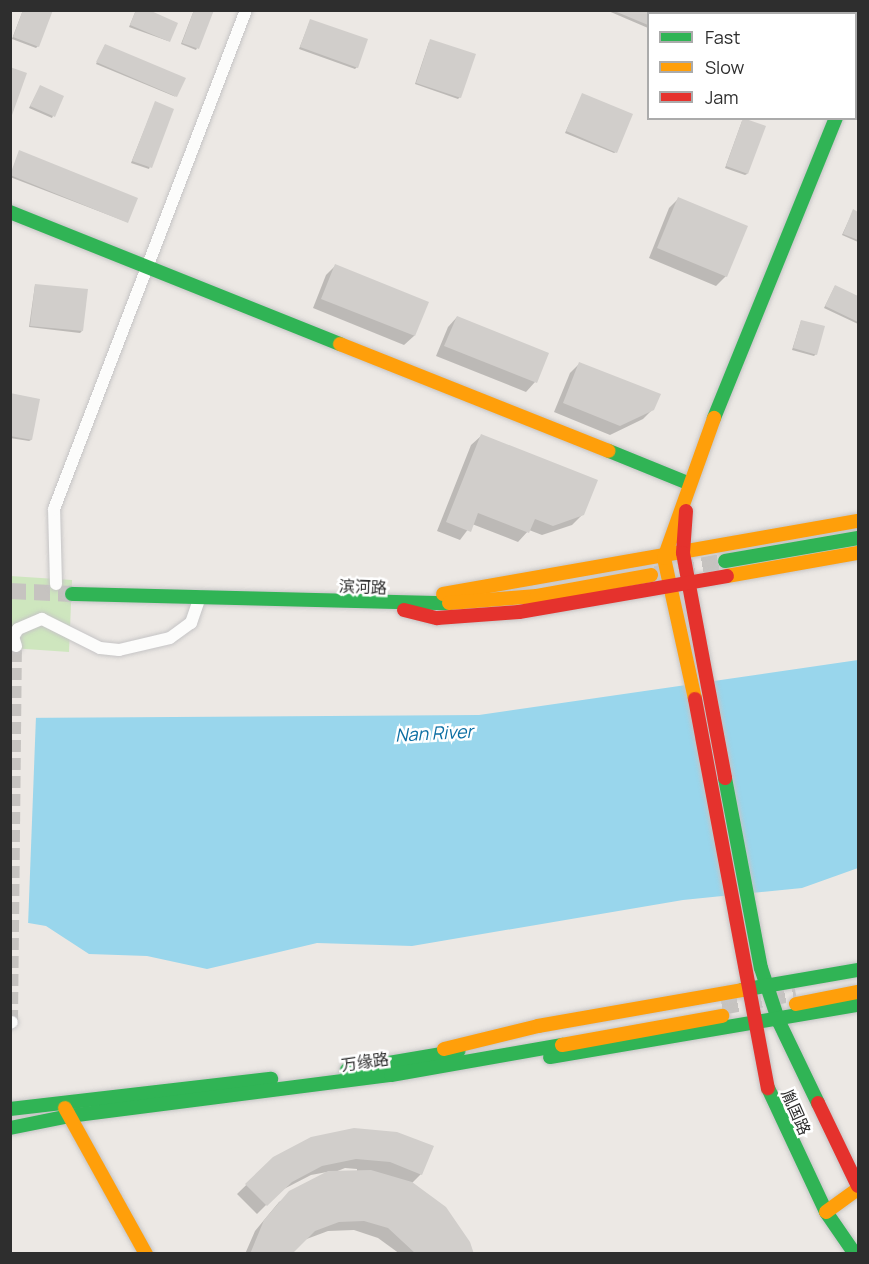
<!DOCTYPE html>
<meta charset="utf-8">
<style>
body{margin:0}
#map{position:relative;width:869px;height:1264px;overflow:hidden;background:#ece8e4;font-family:Manrope,"Noto Sans SC",sans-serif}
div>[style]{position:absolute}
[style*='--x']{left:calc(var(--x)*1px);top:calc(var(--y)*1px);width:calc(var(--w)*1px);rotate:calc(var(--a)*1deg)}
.green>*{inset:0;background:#cee6be}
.water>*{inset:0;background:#99d6ec}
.pier>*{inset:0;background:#ece8e4}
.shadow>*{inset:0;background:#0003}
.building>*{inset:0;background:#d1cecb}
.street-tunnel>*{height:12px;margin-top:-6px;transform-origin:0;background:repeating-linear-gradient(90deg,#c6c3c0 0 12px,transparent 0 18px)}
.secondary-tunnel>*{height:16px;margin-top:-8px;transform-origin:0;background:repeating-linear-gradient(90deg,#c6c3c0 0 16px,transparent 0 24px)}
.roads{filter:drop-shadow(0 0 2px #c5c4c5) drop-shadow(0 0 2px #c5c4c5)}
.street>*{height:12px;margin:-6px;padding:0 6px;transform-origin:6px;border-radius:6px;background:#fcfcfb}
.fast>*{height:14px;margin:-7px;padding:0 7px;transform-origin:7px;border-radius:7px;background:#30b455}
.slow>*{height:14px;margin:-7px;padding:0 7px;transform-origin:7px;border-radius:7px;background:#ff9f0a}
.jam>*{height:14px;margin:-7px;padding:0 7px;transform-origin:7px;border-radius:7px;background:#e5322d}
span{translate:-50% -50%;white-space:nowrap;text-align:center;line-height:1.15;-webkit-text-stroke:5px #fff;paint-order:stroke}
.street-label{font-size:16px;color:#2e2e2e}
.water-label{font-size:18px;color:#0d6fa3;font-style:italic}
.frame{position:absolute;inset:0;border:12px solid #2e2e2e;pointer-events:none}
.legend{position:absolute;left:647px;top:12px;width:210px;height:108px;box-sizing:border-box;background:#fff;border:2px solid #ababab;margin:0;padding:8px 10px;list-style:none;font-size:18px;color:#2e2e2e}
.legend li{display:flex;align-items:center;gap:12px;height:30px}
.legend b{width:30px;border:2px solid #ababab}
</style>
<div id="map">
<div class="green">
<div style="clip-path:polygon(10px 576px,72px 580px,69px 652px,11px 648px)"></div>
</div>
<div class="water">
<div style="clip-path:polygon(858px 660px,858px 868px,802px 888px,683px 900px,412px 946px,317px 943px,207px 969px,147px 956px,89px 954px,46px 926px,11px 920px,10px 718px,479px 715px)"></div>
</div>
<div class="pier">
<div style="clip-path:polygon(10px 715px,36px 716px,28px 926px,10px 923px)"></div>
</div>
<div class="shadow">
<div style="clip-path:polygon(23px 10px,38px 46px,36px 48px,12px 39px)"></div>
<div style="clip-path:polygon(136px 10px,168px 41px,129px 27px)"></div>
<div style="clip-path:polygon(194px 10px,197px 48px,196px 50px,181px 44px)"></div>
<div style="clip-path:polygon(606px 10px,657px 10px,648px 14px,648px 28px)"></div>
<div style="clip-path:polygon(310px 21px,357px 67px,355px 69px,299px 49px)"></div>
<div style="clip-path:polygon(429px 42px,460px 97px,458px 99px,415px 84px)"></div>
<div style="clip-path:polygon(105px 45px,176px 97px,96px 64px)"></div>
<div style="clip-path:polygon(40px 87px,62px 97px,52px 118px,29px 108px)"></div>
<div style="clip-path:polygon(582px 95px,616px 152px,614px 153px,565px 133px)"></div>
<div style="clip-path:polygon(155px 103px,172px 109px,149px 169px,131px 163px)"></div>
<div style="clip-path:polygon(742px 121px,747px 174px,745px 175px,725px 168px)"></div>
<div style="clip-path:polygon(19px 152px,127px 222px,10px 177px)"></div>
<div style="clip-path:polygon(678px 199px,726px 276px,716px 286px,649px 258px,669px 208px)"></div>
<div style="clip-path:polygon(853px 211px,858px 213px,858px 242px,842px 235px)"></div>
<div style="clip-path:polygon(335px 266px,427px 303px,414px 336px,404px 345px,313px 308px,326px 275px)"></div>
<div style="clip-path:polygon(35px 285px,82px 331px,80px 333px,29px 327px)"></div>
<div style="clip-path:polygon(835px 286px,858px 298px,858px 324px,824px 308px)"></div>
<div style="clip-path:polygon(457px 317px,547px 354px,535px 382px,526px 392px,436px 356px,448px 327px)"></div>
<div style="clip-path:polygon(801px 321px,816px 354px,814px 356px,792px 350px)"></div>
<div style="clip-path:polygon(580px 363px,653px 409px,643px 419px,610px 435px,554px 412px,570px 373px)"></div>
<div style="clip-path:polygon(10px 395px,31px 440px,29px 441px,10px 438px)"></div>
<div style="clip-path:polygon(481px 436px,582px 515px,572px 525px,542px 535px,529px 530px,518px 542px,472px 524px,460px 540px,437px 531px,471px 445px)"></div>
<div style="clip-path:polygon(evenodd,354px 1130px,421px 1174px,411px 1184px,472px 1254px,400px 1254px,378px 1238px,354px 1230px,328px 1231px,304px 1240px,290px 1254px,245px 1254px,255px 1231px,279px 1202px,327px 1172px,311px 1175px,280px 1191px,257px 1214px,237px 1194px,274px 1158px,354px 1130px,345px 1168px,357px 1169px,357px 1171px,335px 1172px,345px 1168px)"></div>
</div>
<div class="building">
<div style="clip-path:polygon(23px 10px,53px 10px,39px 47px,13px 37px)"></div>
<div style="clip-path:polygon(136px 10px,149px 10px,178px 23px,170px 42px,130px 25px)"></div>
<div style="clip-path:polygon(194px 10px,214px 10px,199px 49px,182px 43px)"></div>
<div style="clip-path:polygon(612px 10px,659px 10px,648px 14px,648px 25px)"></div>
<div style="clip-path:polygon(695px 10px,736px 10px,743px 13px,693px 14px)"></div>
<div style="clip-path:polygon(310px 19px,368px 39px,358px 68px,300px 47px)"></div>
<div style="clip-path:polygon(430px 39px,476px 54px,461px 98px,416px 83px)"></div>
<div style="clip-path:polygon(105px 44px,186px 78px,177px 97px,96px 62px)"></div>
<div style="clip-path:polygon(10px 67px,27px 73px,11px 118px,10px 118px)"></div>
<div style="clip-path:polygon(40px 85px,64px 96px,55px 117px,30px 106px)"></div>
<div style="clip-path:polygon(582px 93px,633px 114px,617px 153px,566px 131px)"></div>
<div style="clip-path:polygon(155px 101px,174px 109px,152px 168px,132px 161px)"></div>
<div style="clip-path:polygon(743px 118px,766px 126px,748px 174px,726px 166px)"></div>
<div style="clip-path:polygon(19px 150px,138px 198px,128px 223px,10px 175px)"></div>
<div style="clip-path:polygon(678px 197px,748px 226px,727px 277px,657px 248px)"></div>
<div style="clip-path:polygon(853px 209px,858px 212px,858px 240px,843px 234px)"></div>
<div style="clip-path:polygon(335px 264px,429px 302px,415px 336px,321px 299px)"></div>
<div style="clip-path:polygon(35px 284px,88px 289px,83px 331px,30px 326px)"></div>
<div style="clip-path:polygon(835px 285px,858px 296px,858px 322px,825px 306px)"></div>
<div style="clip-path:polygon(457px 316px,549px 353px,537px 383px,444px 346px)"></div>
<div style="clip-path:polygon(801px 320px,825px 326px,817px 355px,793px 348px)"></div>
<div style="clip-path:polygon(579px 362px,661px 394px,654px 410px,620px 426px,563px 403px)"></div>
<div style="clip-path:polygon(10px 393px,40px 399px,32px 440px,10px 436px)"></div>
<div style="clip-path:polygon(481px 434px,598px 480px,584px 515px,553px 526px,535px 519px,529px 533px,478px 513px,471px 532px,446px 522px)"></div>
<div style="clip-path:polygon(354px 1128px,397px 1132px,434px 1146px,422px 1175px,390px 1162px,356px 1159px,322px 1166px,292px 1182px,267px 1206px,245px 1184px,273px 1157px,311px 1137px)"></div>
<div style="clip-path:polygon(371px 1170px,412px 1182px,446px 1207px,470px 1242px,474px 1254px,416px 1254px,388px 1228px,364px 1221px,339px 1222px,315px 1231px,292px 1254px,250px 1254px,264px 1220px,289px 1191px,328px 1171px)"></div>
</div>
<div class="street-tunnel">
<div style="--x:12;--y:1022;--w:376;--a:-89.4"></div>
</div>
<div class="secondary-tunnel">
<div style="--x:655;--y:574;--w:71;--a:-10.5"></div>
<div style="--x:10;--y:591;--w:62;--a:2.8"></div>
<div style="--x:722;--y:1007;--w:75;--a:-10.7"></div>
</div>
<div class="roads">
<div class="street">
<div style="--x:56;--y:584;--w:75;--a:-91.5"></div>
<div style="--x:54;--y:509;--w:535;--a:-68.95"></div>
<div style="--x:16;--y:646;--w:9;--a:-108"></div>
<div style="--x:13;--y:637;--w:9;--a:-58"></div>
<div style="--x:18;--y:629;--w:26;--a:-23"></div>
<div style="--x:42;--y:619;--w:65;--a:26.6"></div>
<div style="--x:100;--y:648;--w:19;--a:6"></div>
<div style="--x:119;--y:650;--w:52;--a:-13.2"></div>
<div style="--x:170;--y:638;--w:26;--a:-36"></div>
<div style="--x:191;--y:623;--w:28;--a:-71"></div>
<div style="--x:10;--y:1023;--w:2;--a:-27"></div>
</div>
<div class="fast">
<div style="--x:856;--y:70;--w:7;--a:-74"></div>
<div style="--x:10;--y:212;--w:355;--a:21.8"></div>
<div style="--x:714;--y:418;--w:324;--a:-67.9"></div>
<div style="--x:609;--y:451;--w:85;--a:22.1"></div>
<div style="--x:725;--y:561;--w:135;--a:-9.8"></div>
<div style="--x:72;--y:594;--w:377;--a:1.4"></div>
<div style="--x:725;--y:778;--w:193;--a:79.3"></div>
<div style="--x:761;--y:968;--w:57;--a:71.6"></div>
<div style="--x:779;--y:1022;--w:90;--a:64.3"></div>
<div style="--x:742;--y:990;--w:118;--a:-9.8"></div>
<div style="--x:550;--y:1057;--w:312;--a:-9.6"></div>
<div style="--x:347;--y:1070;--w:113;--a:-9.7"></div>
<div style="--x:768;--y:1088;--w:137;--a:64.9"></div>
<div style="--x:826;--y:1212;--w:51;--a:55.4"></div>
<div style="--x:10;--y:1109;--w:263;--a:-6.6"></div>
<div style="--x:10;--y:1128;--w:60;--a:-11.5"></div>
<div style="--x:69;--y:1116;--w:325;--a:-7.3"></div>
<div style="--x:391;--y:1075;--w:174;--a:-10"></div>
</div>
<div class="slow">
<div style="--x:340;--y:344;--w:289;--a:21.7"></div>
<div style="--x:727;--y:576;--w:133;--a:-10"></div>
<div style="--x:443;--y:594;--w:421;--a:-10"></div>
<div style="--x:449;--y:603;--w:88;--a:-4.5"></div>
<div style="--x:537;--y:596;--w:116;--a:-10.4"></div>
<div style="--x:695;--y:699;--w:144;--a:-102.4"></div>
<div style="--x:664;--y:558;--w:149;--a:-70.3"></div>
<div style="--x:796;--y:1004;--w:63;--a:-11"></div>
<div style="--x:562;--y:1045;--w:163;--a:-10.3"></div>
<div style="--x:444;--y:1049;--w:97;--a:-13.7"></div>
<div style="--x:538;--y:1026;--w:207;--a:-10"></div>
<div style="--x:65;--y:1108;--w:167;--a:61"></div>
<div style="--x:826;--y:1212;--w:39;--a:-36"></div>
</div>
<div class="jam">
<div style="--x:686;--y:511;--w:42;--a:94.1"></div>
<div style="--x:683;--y:553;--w:229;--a:79.4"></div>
<div style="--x:404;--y:610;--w:34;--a:14"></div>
<div style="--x:437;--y:618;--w:82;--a:-4.2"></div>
<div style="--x:519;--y:612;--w:211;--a:-9.8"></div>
<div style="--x:695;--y:699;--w:396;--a:79.4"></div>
<div style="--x:818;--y:1103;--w:92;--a:64.3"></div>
</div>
</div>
<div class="street-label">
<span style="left:363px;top:587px;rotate:2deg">滨河路</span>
<span style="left:365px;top:1062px;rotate:-8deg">万缘路</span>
<span style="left:796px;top:1112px;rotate:66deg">胤国路</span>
</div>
<div class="water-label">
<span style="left:434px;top:733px;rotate:-3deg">Nan River</span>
</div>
<div class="frame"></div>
<ul class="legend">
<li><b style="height:8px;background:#30b455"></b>Fast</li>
<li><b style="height:8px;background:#ff9f0a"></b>Slow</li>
<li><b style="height:8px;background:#e5322d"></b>Jam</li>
</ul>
</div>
